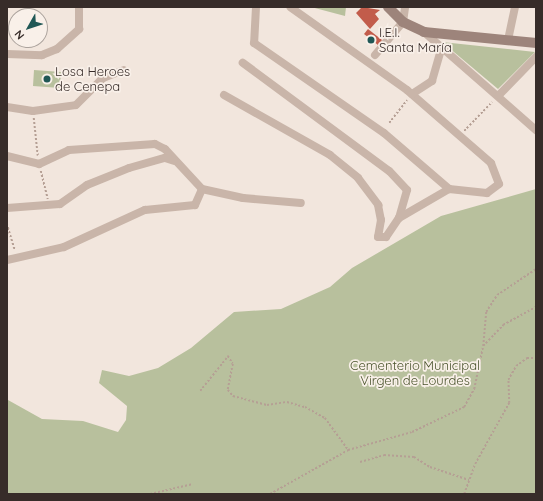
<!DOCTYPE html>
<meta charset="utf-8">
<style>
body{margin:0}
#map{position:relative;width:543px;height:501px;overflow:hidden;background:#f2e6dd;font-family:Quicksand,sans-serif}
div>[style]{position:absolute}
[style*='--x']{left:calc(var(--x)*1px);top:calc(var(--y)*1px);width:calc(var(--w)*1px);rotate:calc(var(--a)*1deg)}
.green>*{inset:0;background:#b8c09d}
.building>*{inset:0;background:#c25c4b}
.path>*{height:1.5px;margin-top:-0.75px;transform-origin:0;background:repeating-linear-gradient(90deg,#b59f94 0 2px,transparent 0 4px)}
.minor>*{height:8px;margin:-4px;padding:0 4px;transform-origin:4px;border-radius:4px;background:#c9b5a9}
.secondary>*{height:10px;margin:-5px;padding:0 5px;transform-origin:5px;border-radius:5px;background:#9d847b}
.dots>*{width:11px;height:11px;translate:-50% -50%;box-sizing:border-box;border:2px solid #f9f0e9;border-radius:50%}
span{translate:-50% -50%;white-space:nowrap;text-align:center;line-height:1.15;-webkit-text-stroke:3.5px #f9f0e9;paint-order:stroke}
.poi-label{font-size:13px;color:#372c29}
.left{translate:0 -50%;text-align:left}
.park-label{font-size:13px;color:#4a542d}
.frame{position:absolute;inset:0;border:8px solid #372c29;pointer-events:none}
.north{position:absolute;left:8px;top:8px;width:40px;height:40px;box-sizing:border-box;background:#f9f0e9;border:1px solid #aba29c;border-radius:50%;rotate:231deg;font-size:11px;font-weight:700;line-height:16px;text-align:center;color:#372c29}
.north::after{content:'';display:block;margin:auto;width:14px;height:18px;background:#205755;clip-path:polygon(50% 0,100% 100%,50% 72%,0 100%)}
</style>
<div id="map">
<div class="green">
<div style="clip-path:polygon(311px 7px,346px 7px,345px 16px)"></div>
<div style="clip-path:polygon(442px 42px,535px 52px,498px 89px)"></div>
<div style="clip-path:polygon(34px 70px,61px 72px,60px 88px,33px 86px)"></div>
<div style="clip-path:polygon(536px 189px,536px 494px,7px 494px,8px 400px,42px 419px,83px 421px,118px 432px,126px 420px,127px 406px,99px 383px,102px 370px,129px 376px,158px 368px,191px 348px,234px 312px,281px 309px,330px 287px,352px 268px,441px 216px)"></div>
</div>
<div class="building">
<div style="clip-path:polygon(362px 7px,380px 10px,375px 14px,379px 19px,370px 29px,356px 13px)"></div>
<div style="clip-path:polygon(368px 29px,382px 40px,378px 45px,364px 34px)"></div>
</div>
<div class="path">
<div style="--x:34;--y:118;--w:38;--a:84"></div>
<div style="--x:389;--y:123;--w:29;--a:-52"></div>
<div style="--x:464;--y:131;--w:40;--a:-46"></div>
<div style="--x:41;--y:171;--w:29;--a:76"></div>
<div style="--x:7;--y:224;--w:27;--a:73"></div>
<div style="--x:483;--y:346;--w:34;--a:-85"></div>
<div style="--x:486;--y:312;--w:20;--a:-57"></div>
<div style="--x:497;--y:295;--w:47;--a:-33.7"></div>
<div style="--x:200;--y:391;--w:45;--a:-51.3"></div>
<div style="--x:228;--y:356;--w:9;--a:58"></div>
<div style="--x:233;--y:364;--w:26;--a:101"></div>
<div style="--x:228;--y:390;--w:8;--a:50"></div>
<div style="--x:233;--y:396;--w:35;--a:15"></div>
<div style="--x:267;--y:405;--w:20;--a:-9"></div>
<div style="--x:287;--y:402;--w:19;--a:16"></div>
<div style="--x:305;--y:407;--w:23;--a:29"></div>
<div style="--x:325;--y:418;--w:39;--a:54"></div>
<div style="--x:360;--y:462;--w:25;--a:-16"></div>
<div style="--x:384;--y:455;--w:30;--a:4"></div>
<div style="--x:414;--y:457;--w:19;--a:32"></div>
<div style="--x:430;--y:467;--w:41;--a:18.4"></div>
<div style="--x:150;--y:494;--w:44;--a:-13.1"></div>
<div style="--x:270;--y:494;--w:90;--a:-29.4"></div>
<div style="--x:348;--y:450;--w:66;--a:-15.7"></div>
<div style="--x:412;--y:432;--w:58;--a:-25.7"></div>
<div style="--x:464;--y:407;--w:21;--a:-61"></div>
<div style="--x:474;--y:389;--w:44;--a:-78.2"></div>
<div style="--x:483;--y:346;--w:29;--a:-46"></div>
<div style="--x:503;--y:325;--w:38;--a:-29"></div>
<div style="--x:464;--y:494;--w:32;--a:-70"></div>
<div style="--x:475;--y:464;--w:70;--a:-60.9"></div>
<div style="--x:509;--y:403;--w:23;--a:-92"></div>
<div style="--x:508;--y:380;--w:16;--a:-60"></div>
<div style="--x:516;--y:366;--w:14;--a:-36"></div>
<div style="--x:527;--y:358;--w:9;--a:0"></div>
</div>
<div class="minor">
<div style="--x:256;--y:7;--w:36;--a:93"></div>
<div style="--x:254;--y:43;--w:158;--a:34.7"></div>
<div style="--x:384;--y:133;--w:86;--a:40.7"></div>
<div style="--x:449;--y:189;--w:38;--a:6"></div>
<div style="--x:487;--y:193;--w:15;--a:-37"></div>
<div style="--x:499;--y:184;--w:22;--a:-111"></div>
<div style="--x:491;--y:163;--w:111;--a:-139"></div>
<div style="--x:407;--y:90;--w:143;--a:-144.6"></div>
<div style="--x:424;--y:32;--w:149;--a:41.2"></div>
<div style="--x:508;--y:40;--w:34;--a:-78"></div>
<div style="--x:7;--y:54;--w:35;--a:2"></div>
<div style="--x:42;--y:55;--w:16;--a:-22"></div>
<div style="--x:57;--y:49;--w:30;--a:-42"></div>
<div style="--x:79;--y:29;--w:22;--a:-90"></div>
<div style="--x:375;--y:55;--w:43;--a:-49.7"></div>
<div style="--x:403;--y:22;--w:15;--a:-82"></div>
<div style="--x:412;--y:94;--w:24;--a:-33"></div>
<div style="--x:432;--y:81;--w:35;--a:-74"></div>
<div style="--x:224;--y:95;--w:122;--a:29.5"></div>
<div style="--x:330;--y:155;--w:36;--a:39"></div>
<div style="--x:358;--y:178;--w:34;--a:53"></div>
<div style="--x:378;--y:205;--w:15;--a:79"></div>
<div style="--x:381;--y:220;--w:17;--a:100"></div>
<div style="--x:378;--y:237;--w:8;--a:0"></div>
<div style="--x:386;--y:237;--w:23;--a:-56"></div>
<div style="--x:399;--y:218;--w:29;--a:-74"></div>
<div style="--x:407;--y:190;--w:26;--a:-133"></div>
<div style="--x:389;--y:171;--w:182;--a:-143.5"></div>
<div style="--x:499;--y:95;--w:53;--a:-45.8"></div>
<div style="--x:7;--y:107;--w:26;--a:9"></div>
<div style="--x:33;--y:111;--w:43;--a:-7.9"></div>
<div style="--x:76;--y:105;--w:38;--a:-45"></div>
<div style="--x:103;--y:78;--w:22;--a:-21"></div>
<div style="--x:7;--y:156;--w:33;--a:14"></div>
<div style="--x:39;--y:164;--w:33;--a:-25"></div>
<div style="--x:69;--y:150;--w:86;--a:-4"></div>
<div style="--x:155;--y:144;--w:11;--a:27"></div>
<div style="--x:165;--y:149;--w:54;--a:47.2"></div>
<div style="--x:202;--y:189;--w:42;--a:12.4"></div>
<div style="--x:243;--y:198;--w:58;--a:4.9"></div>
<div style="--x:7;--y:208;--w:53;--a:-4.3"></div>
<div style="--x:60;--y:204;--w:33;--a:-35"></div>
<div style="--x:87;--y:185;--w:45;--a:-22"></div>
<div style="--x:129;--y:168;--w:37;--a:-16"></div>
<div style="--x:165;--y:158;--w:9;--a:18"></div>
<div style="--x:399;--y:218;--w:58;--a:-30.1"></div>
<div style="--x:7;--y:260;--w:58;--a:-12.8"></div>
<div style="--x:64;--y:247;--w:89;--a:-24.6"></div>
<div style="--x:145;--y:210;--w:50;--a:-5.7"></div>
<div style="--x:195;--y:205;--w:17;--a:-66"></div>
</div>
<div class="secondary">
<div style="--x:388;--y:7;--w:21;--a:45"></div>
<div style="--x:403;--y:22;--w:23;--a:25"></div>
<div style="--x:424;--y:32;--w:113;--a:5.6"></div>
</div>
<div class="dots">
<div style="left:371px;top:40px;background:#205755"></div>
<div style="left:47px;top:79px;background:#205755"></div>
</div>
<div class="poi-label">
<span class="left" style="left:379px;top:40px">I.E.I.<br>Santa María</span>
<span class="left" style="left:55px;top:79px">Losa Heroes<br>de Cenepa</span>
</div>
<div class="park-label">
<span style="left:415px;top:373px">Cementerio Municipal<br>Virgen de Lourdes</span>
</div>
<div class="frame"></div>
<div class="north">N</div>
</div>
